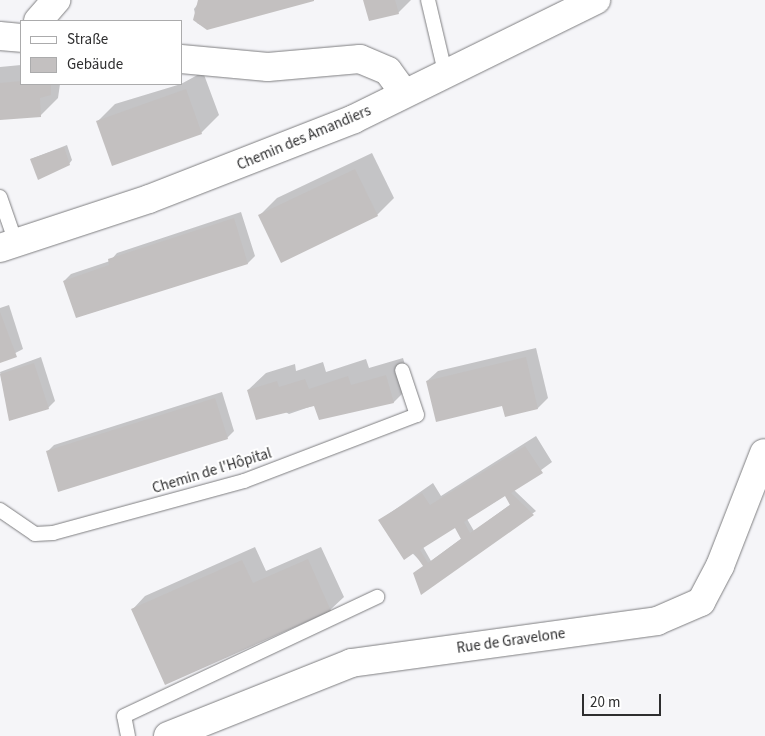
<!DOCTYPE html>
<meta charset="utf-8">
<style>
body{margin:0}
#map{position:relative;width:765px;height:736px;overflow:hidden;background:#f5f5f8;font-family:"Source Sans 3",sans-serif}
div>[style]{position:absolute}
[style*='--x']{left:calc(var(--x)*1px);top:calc(var(--y)*1px);width:calc(var(--w)*1px);rotate:calc(var(--a)*1deg)}
.shadow>*{inset:0;background:#0003}
.building>*{inset:0;background:#c3c0c0}
.roads{filter:drop-shadow(0 0 1px #7e7e80) drop-shadow(0 0 1px #7e7e80)}
.service>*{height:14px;margin:-7px;padding:0 7px;transform-origin:7px;border-radius:7px;background:#fff}
.minor>*{height:28px;margin:-14px;padding:0 14px;transform-origin:14px;border-radius:14px;background:#fff}
span{translate:-50% -50%;white-space:nowrap;text-align:center;line-height:1.15;-webkit-text-stroke:4px #fff;paint-order:stroke}
.street-label{font-size:15px;color:#2e2e2f}
.legend{position:absolute;left:20px;top:20px;width:162px;height:65px;box-sizing:border-box;background:#fff;border:1px solid #ababac;margin:0;padding:6px 9px;list-style:none;font-size:15px;color:#2e2e2f}
.legend li{display:flex;align-items:center;gap:10px;height:25px}
.legend b{width:25px;border:1px solid #ababac}
.scale{position:absolute;left:582px;top:694px;width:79px;height:22px;box-sizing:border-box;border:2px solid #2e2e2f;border-top:0;padding-left:6px;font-size:15px;line-height:18px;white-space:nowrap;color:#2e2e2f;-webkit-text-stroke:4px #fff;paint-order:stroke}
</style>
<div id="map">
<div class="shadow">
<div style="clip-path:polygon(201px 0,311px 0,208px 29px,197px 23px,194px 9px)"></div>
<div style="clip-path:polygon(365px 0,411px 0,398px 13px)"></div>
<div style="clip-path:polygon(21px 65px,21px 84px,60px 84px,58px 98px,40px 116px,0 119px,0 67px)"></div>
<div style="clip-path:polygon(203px 72px,219px 115px,201px 133px,97px 122px,115px 104px,181px 84px)"></div>
<div style="clip-path:polygon(67px 145px,72px 160px,69px 164px,31px 159px)"></div>
<div style="clip-path:polygon(372px 153px,394px 198px,377px 215px,260px 215px,277px 198px)"></div>
<div style="clip-path:polygon(241px 212px,255px 256px,248px 263px,77px 317px,64px 281px,71px 274px,110px 261px,117px 253px)"></div>
<div style="clip-path:polygon(9px 305px,23px 349px,0 361px,0 308px)"></div>
<div style="clip-path:polygon(536px 348px,548px 398px,538px 408px,503px 405px,427px 381px,438px 371px)"></div>
<div style="clip-path:polygon(41px 357px,55px 401px,48px 408px,10px 420px,0 372px)"></div>
<div style="clip-path:polygon(403px 358px,411px 385px,394px 402px,315px 405px,289px 414px,248px 390px,266px 373px,295px 364px,296px 371px,323px 362px,326px 372px,366px 359px,369px 368px)"></div>
<div style="clip-path:polygon(222px 392px,234px 431px,227px 438px,47px 452px,54px 445px)"></div>
<div style="clip-path:polygon(evenodd,536px 436px,552px 462px,514px 490px,536px 511px,422px 593px,424px 565px,380px 520px,433px 483px,441px 496px,536px 436px,506px 495px,511px 504px,474px 531px,467px 519px,506px 495px,536px 436px,455px 526px,462px 538px,431px 561px,423px 547px,455px 526px)"></div>
<div style="clip-path:polygon(255px 547px,266px 571px,321px 547px,344px 597px,330px 610px,132px 610px,145px 596px)"></div>
</div>
<div class="building">
<div style="clip-path:polygon(198px 0,314px 0,314px 1px,207px 30px,193px 20px)"></div>
<div style="clip-path:polygon(363px 0,395px 0,399px 14px,369px 21px)"></div>
<div style="clip-path:polygon(21px 81px,51px 84px,51px 95px,40px 98px,41px 117px,0 120px,0 83px)"></div>
<div style="clip-path:polygon(186px 89px,202px 134px,112px 166px,96px 121px)"></div>
<div style="clip-path:polygon(64px 147px,70px 165px,38px 180px,30px 159px)"></div>
<div style="clip-path:polygon(355px 169px,378px 216px,281px 263px,258px 215px)"></div>
<div style="clip-path:polygon(234px 218px,248px 264px,76px 318px,63px 281px,109px 265px,108px 259px)"></div>
<div style="clip-path:polygon(0 312px,17px 357px,0 363px)"></div>
<div style="clip-path:polygon(526px 357px,538px 409px,505px 417px,502px 406px,436px 422px,426px 381px)"></div>
<div style="clip-path:polygon(34px 363px,49px 409px,9px 421px,0 374px)"></div>
<div style="clip-path:polygon(386px 375px,394px 403px,319px 420px,314px 406px,256px 420px,247px 390px,277px 381px,279px 387px,305px 379px,309px 389px,348px 376px,351px 385px)"></div>
<div style="clip-path:polygon(215px 398px,228px 439px,58px 492px,46px 451px)"></div>
<div style="clip-path:polygon(evenodd,525px 446px,543px 473px,511px 493px,534px 515px,421px 595px,413px 573px,423px 566px,414px 553px,404px 560px,378px 520px,422px 493px,430px 505px,525px 446px,505px 496px,510px 505px,470px 533px,464px 522px,505px 496px,525px 446px,455px 528px,461px 539px,428px 563px,420px 550px,455px 528px)"></div>
<div style="clip-path:polygon(308px 559px,331px 611px,165px 685px,131px 609px,242px 560px,253px 583px)"></div>
</div>
<div class="roads">
<div class="service">
<div style="--x:428;--y:0;--w:74;--a:76.7"></div>
<div style="--x:0;--y:197;--w:49;--a:70.8"></div>
<div style="--x:0;--y:510;--w:42;--a:34.4"></div>
<div style="--x:35;--y:534;--w:18;--a:-3"></div>
<div style="--x:53;--y:533;--w:198;--a:-15.2"></div>
<div style="--x:244;--y:481;--w:185;--a:-20.9"></div>
<div style="--x:417;--y:415;--w:47;--a:-108.4"></div>
<div style="--x:128;--y:736;--w:20;--a:-101"></div>
<div style="--x:124;--y:716;--w:280;--a:-25.2"></div>
</div>
<div class="minor">
<div style="--x:38;--y:21;--w:28;--a:-49"></div>
<div style="--x:0;--y:36;--w:21;--a:5"></div>
<div style="--x:181;--y:59;--w:87;--a:5.3"></div>
<div style="--x:268;--y:67;--w:92;--a:-5"></div>
<div style="--x:360;--y:59;--w:30;--a:23"></div>
<div style="--x:388;--y:71;--w:27;--a:54"></div>
<div style="--x:0;--y:248;--w:157;--a:-18.2"></div>
<div style="--x:149;--y:199;--w:220;--a:-21.3"></div>
<div style="--x:354;--y:119;--w:270;--a:-26.2"></div>
<div style="--x:168;--y:736;--w:197;--a:-21.7"></div>
<div style="--x:351;--y:663;--w:309;--a:-7.8"></div>
<div style="--x:657;--y:621;--w:48;--a:-23.4"></div>
<div style="--x:701;--y:602;--w:41;--a:-62.2"></div>
<div style="--x:720;--y:566;--w:121;--a:-68.7"></div>
</div>
</div>
<div class="street-label">
<span style="left:304px;top:138px;rotate:-23deg">Chemin des Amandiers</span>
<span style="left:212px;top:471px;rotate:-17deg">Chemin de l'Hôpital</span>
<span style="left:511px;top:641px;rotate:-8deg">Rue de Gravelone</span>
</div>
<ul class="legend">
<li><b style="height:6px;background:#fff"></b>Straße</li>
<li><b style="height:14px;background:#c3c0c0"></b>Gebäude</li>
</ul>
<div class="scale">20 m</div>
</div>
